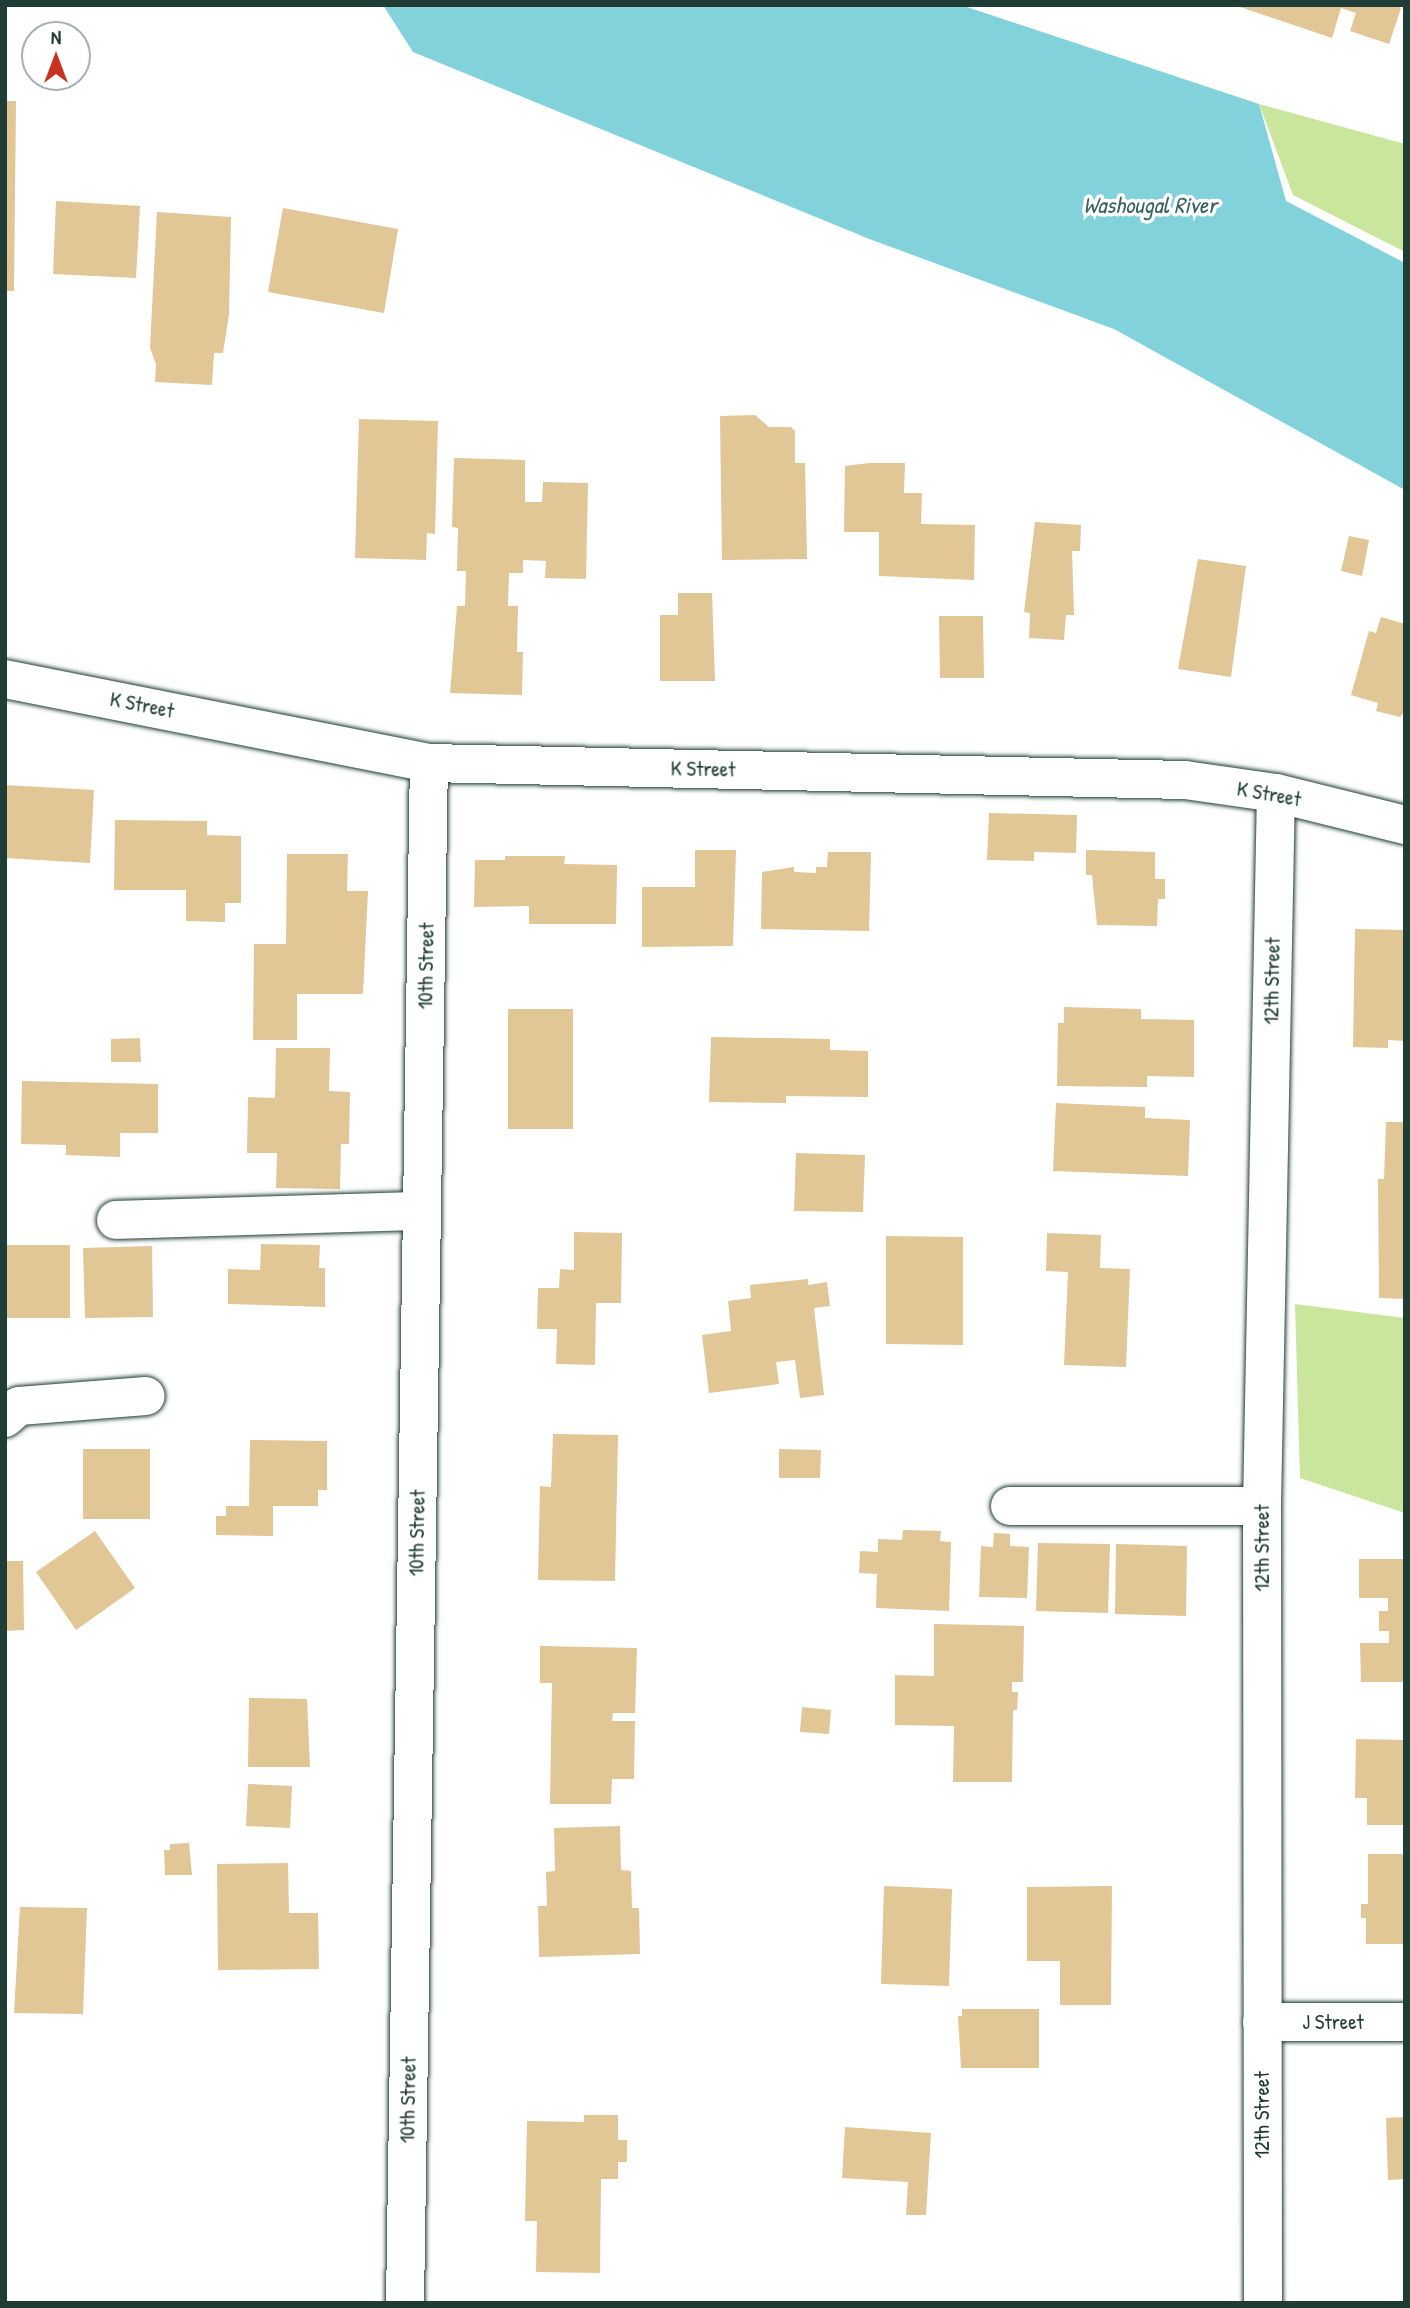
<!DOCTYPE html>
<style>
body{margin:0}
#map{position:relative;width:1410px;height:2308px;overflow:hidden;background:#fff;font-family:"Patrick Hand",sans-serif}
div>[style]{position:absolute}
[style*='--x']{left:calc(var(--x)*1px);top:calc(var(--y)*1px);width:calc(var(--w)*1px);rotate:calc(var(--a)*1deg)}
.green>*{inset:0;background:#cae69c}
.water>*{inset:0;background:#82d2dc}
.building>*{inset:0;background:#e1c696}
.roads{filter:drop-shadow(0 0 2px #1f3d34) drop-shadow(0 0 2px #1f3d34)}
.minor>*{height:38px;margin:-19px;padding:0 19px;transform-origin:19px;border-radius:19px;background:#fff}
span{translate:-50% -50%;white-space:nowrap;text-align:center;line-height:1.15;-webkit-text-stroke:7px #fff;paint-order:stroke}
.street-label{font-size:21px;color:#1f3d34}
.water-label{font-size:23px;color:#38625e;font-style:italic}
.frame{position:absolute;inset:0;border:7px solid #1f3d34;pointer-events:none}
.north{position:absolute;left:21px;top:21px;width:70px;height:70px;box-sizing:border-box;background:#fff;border:2px solid #a5b1ae;border-radius:50%;rotate:0deg;font-size:19px;font-weight:700;line-height:28px;text-align:center;color:#1f3d34}
.north::after{content:'';display:block;margin:auto;width:24px;height:32px;background:#c8321e;clip-path:polygon(50% 0,100% 100%,50% 72%,0 100%)}
</style>
<div id="map">
<div class="green">
<div style="clip-path:polygon(1259px 104px,1405px 144px,1405px 252px,1293px 195px)"></div>
<div style="clip-path:polygon(1295px 1304px,1405px 1318px,1405px 1513px,1300px 1478px)"></div>
</div>
<div class="water">
<div style="clip-path:polygon(383px 5px,961px 5px,1259px 104px,1286px 201px,1405px 263px,1405px 490px,1114px 329px,872px 240px,413px 52px)"></div>
</div>
<div class="building">
<div style="clip-path:polygon(1394px 5px,1401px 8px,1389px 44px,1350px 31px,1356px 13px,1341px 8px,1332px 38px,1237px 6px)"></div>
<div style="clip-path:polygon(5px 101px,16px 101px,14px 291px,5px 291px)"></div>
<div style="clip-path:polygon(56px 201px,140px 206px,136px 278px,53px 274px)"></div>
<div style="clip-path:polygon(283px 208px,398px 229px,384px 313px,268px 292px)"></div>
<div style="clip-path:polygon(157px 212px,231px 217px,229px 314px,223px 353px,214px 353px,212px 385px,155px 382px,156px 364px,150px 348px)"></div>
<div style="clip-path:polygon(755px 415px,769px 427px,791px 427px,795px 431px,795px 463px,805px 463px,807px 559px,722px 560px,720px 416px)"></div>
<div style="clip-path:polygon(359px 419px,438px 421px,435px 534px,427px 533px,426px 560px,355px 558px)"></div>
<div style="clip-path:polygon(454px 458px,525px 460px,525px 502px,542px 502px,543px 482px,588px 483px,586px 579px,545px 578px,546px 561px,523px 560px,523px 573px,509px 573px,508px 606px,518px 606px,517px 652px,523px 652px,522px 695px,450px 693px,457px 606px,465px 606px,466px 571px,457px 571px,458px 528px,452px 527px)"></div>
<div style="clip-path:polygon(869px 463px,905px 463px,904px 493px,922px 493px,921px 524px,975px 525px,974px 580px,879px 576px,879px 532px,844px 532px,845px 466px)"></div>
<div style="clip-path:polygon(1035px 522px,1081px 525px,1080px 551px,1072px 551px,1074px 615px,1066px 615px,1064px 640px,1029px 638px,1030px 613px,1024px 612px)"></div>
<div style="clip-path:polygon(1349px 536px,1369px 540px,1362px 576px,1341px 571px)"></div>
<div style="clip-path:polygon(1198px 559px,1246px 566px,1231px 677px,1178px 669px)"></div>
<div style="clip-path:polygon(678px 593px,712px 593px,715px 681px,660px 681px,660px 615px,678px 615px)"></div>
<div style="clip-path:polygon(939px 616px,983px 616px,984px 678px,940px 678px)"></div>
<div style="clip-path:polygon(1381px 617px,1405px 624px,1405px 711px,1400px 717px,1376px 711px,1378px 703px,1351px 695px,1369px 631px,1376px 633px)"></div>
<div style="clip-path:polygon(5px 785px,94px 790px,90px 863px,5px 858px)"></div>
<div style="clip-path:polygon(989px 813px,1077px 815px,1076px 853px,1034px 852px,1034px 861px,987px 860px)"></div>
<div style="clip-path:polygon(115px 820px,207px 821px,207px 835px,241px 836px,241px 903px,225px 903px,225px 922px,186px 921px,186px 890px,114px 890px)"></div>
<div style="clip-path:polygon(695px 850px,736px 850px,733px 946px,642px 947px,642px 887px,695px 887px)"></div>
<div style="clip-path:polygon(1086px 850px,1155px 852px,1155px 879px,1165px 879px,1165px 899px,1158px 899px,1157px 926px,1097px 925px,1092px 875px,1086px 875px)"></div>
<div style="clip-path:polygon(828px 852px,871px 852px,869px 931px,761px 929px,762px 872px,794px 867px,794px 872px,816px 873px,816px 867px,827px 867px)"></div>
<div style="clip-path:polygon(287px 854px,348px 854px,347px 891px,368px 891px,363px 994px,297px 994px,297px 1040px,253px 1040px,254px 944px,286px 944px)"></div>
<div style="clip-path:polygon(505px 856px,565px 856px,564px 864px,617px 865px,616px 924px,529px 924px,529px 906px,474px 907px,475px 860px,505px 860px)"></div>
<div style="clip-path:polygon(1355px 929px,1405px 930px,1405px 1041px,1388px 1040px,1388px 1048px,1353px 1047px)"></div>
<div style="clip-path:polygon(1064px 1007px,1141px 1009px,1141px 1019px,1194px 1020px,1194px 1077px,1147px 1076px,1147px 1087px,1057px 1086px,1058px 1023px,1064px 1023px)"></div>
<div style="clip-path:polygon(508px 1009px,573px 1009px,573px 1129px,508px 1129px)"></div>
<div style="clip-path:polygon(711px 1037px,830px 1039px,830px 1050px,868px 1051px,868px 1097px,786px 1096px,786px 1103px,709px 1102px)"></div>
<div style="clip-path:polygon(140px 1038px,141px 1062px,111px 1062px,111px 1039px)"></div>
<div style="clip-path:polygon(276px 1048px,330px 1048px,329px 1091px,350px 1092px,349px 1144px,341px 1144px,340px 1189px,276px 1188px,277px 1153px,247px 1153px,248px 1097px,275px 1098px)"></div>
<div style="clip-path:polygon(22px 1081px,158px 1084px,158px 1133px,120px 1133px,120px 1157px,66px 1155px,66px 1145px,21px 1144px)"></div>
<div style="clip-path:polygon(1056px 1103px,1145px 1107px,1145px 1118px,1190px 1120px,1188px 1176px,1053px 1171px)"></div>
<div style="clip-path:polygon(1386px 1122px,1405px 1122px,1405px 1299px,1379px 1298px,1378px 1179px,1384px 1179px)"></div>
<div style="clip-path:polygon(796px 1153px,865px 1155px,863px 1212px,794px 1211px)"></div>
<div style="clip-path:polygon(574px 1232px,622px 1233px,621px 1303px,596px 1303px,595px 1365px,556px 1364px,557px 1329px,537px 1329px,538px 1288px,559px 1288px,560px 1269px,574px 1270px)"></div>
<div style="clip-path:polygon(1047px 1233px,1101px 1235px,1100px 1268px,1130px 1269px,1126px 1367px,1064px 1365px,1068px 1272px,1046px 1271px)"></div>
<div style="clip-path:polygon(886px 1236px,963px 1237px,963px 1345px,886px 1344px)"></div>
<div style="clip-path:polygon(261px 1244px,320px 1245px,319px 1268px,325px 1268px,325px 1307px,228px 1304px,228px 1269px,260px 1270px)"></div>
<div style="clip-path:polygon(5px 1245px,70px 1245px,70px 1318px,5px 1318px)"></div>
<div style="clip-path:polygon(152px 1246px,153px 1317px,85px 1318px,83px 1248px)"></div>
<div style="clip-path:polygon(808px 1279px,808px 1285px,827px 1282px,830px 1306px,814px 1308px,824px 1395px,800px 1398px,795px 1360px,776px 1362px,779px 1384px,709px 1393px,702px 1335px,731px 1331px,728px 1301px,751px 1298px,750px 1285px)"></div>
<div style="clip-path:polygon(553px 1434px,618px 1435px,615px 1581px,538px 1580px,540px 1486px,551px 1487px)"></div>
<div style="clip-path:polygon(250px 1440px,327px 1441px,327px 1490px,318px 1490px,318px 1506px,273px 1506px,273px 1536px,216px 1535px,216px 1516px,226px 1516px,226px 1506px,249px 1506px)"></div>
<div style="clip-path:polygon(83px 1449px,150px 1449px,150px 1519px,83px 1519px)"></div>
<div style="clip-path:polygon(779px 1449px,821px 1450px,820px 1478px,779px 1478px)"></div>
<div style="clip-path:polygon(903px 1530px,941px 1531px,940px 1541px,951px 1542px,949px 1611px,876px 1608px,877px 1574px,859px 1573px,860px 1551px,878px 1552px,878px 1539px,902px 1540px)"></div>
<div style="clip-path:polygon(95px 1531px,135px 1588px,76px 1630px,36px 1572px)"></div>
<div style="clip-path:polygon(994px 1533px,1010px 1534px,1010px 1546px,1029px 1547px,1027px 1598px,979px 1597px,981px 1546px,993px 1547px)"></div>
<div style="clip-path:polygon(1038px 1543px,1110px 1544px,1108px 1613px,1036px 1611px)"></div>
<div style="clip-path:polygon(1116px 1544px,1187px 1546px,1186px 1616px,1115px 1614px)"></div>
<div style="clip-path:polygon(1359px 1559px,1405px 1559px,1405px 1682px,1361px 1682px,1360px 1643px,1389px 1643px,1389px 1631px,1379px 1631px,1379px 1611px,1388px 1611px,1388px 1598px,1359px 1598px)"></div>
<div style="clip-path:polygon(5px 1561px,23px 1561px,24px 1630px,5px 1631px)"></div>
<div style="clip-path:polygon(934px 1624px,1024px 1626px,1023px 1682px,1012px 1682px,1012px 1692px,1018px 1692px,1017px 1710px,1013px 1710px,1012px 1782px,953px 1782px,954px 1726px,895px 1725px,895px 1675px,934px 1676px)"></div>
<div style="clip-path:polygon(540px 1646px,637px 1648px,635px 1713px,613px 1713px,612px 1721px,635px 1721px,634px 1779px,612px 1779px,611px 1804px,550px 1804px,552px 1683px,540px 1683px)"></div>
<div style="clip-path:polygon(249px 1698px,307px 1699px,310px 1767px,248px 1767px)"></div>
<div style="clip-path:polygon(802px 1707px,831px 1710px,829px 1734px,800px 1732px)"></div>
<div style="clip-path:polygon(1356px 1739px,1405px 1740px,1405px 1825px,1367px 1825px,1367px 1798px,1355px 1798px)"></div>
<div style="clip-path:polygon(248px 1784px,292px 1786px,290px 1828px,246px 1826px)"></div>
<div style="clip-path:polygon(620px 1826px,621px 1870px,631px 1871px,632px 1908px,639px 1908px,640px 1954px,539px 1957px,538px 1906px,547px 1906px,546px 1872px,555px 1871px,554px 1828px)"></div>
<div style="clip-path:polygon(189px 1843px,192px 1875px,165px 1875px,164px 1850px,170px 1850px,170px 1844px)"></div>
<div style="clip-path:polygon(1368px 1854px,1405px 1854px,1405px 1944px,1366px 1944px,1366px 1918px,1361px 1918px,1361px 1904px,1368px 1904px)"></div>
<div style="clip-path:polygon(288px 1863px,289px 1913px,318px 1913px,319px 1969px,218px 1970px,217px 1864px)"></div>
<div style="clip-path:polygon(884px 1886px,952px 1889px,949px 1986px,881px 1984px)"></div>
<div style="clip-path:polygon(1112px 1886px,1111px 2005px,1060px 2005px,1060px 1961px,1027px 1961px,1027px 1887px)"></div>
<div style="clip-path:polygon(20px 1907px,87px 1908px,83px 2014px,14px 2013px)"></div>
<div style="clip-path:polygon(962px 2009px,1039px 2009px,1039px 2068px,961px 2068px,958px 2016px,962px 2016px)"></div>
<div style="clip-path:polygon(584px 2115px,618px 2115px,618px 2140px,627px 2140px,627px 2162px,618px 2162px,618px 2179px,601px 2179px,600px 2273px,536px 2272px,537px 2221px,525px 2221px,527px 2121px,584px 2122px)"></div>
<div style="clip-path:polygon(1405px 2117px,1405px 2179px,1388px 2180px,1386px 2118px)"></div>
<div style="clip-path:polygon(845px 2127px,931px 2133px,926px 2215px,906px 2215px,908px 2182px,842px 2178px)"></div>
</div>
<div class="roads">
<div class="minor">
<div style="--x:5;--y:679;--w:432;--a:11.2"></div>
<div style="--x:429;--y:763;--w:756;--a:1.29"></div>
<div style="--x:1185;--y:780;--w:92;--a:8.1"></div>
<div style="--x:1276;--y:793;--w:133;--a:13.9"></div>
<div style="--x:116;--y:1220;--w:306;--a:-1.7"></div>
<div style="--x:5;--y:1418;--w:18;--a:-41"></div>
<div style="--x:19;--y:1406;--w:127;--a:-4.5"></div>
<div style="--x:1010;--y:1506;--w:252;--a:0"></div>
<div style="--x:1262;--y:2022;--w:143;--a:0"></div>
<div style="--x:405;--y:2303;--w:1540;--a:-89.11"></div>
<div style="--x:1263;--y:2303;--w:797;--a:-90.07"></div>
<div style="--x:1262;--y:1506;--w:713;--a:-88.88"></div>
</div>
</div>
<div class="street-label">
<span style="left:142px;top:705px;rotate:11deg">K Street</span>
<span style="left:703px;top:769px;rotate:1deg">K Street</span>
<span style="left:1269px;top:794px;rotate:10deg">K Street</span>
<span style="left:426px;top:966px;rotate:-89deg">10th Street</span>
<span style="left:1272px;top:981px;rotate:-89deg">12th Street</span>
<span style="left:417px;top:1533px;rotate:-89deg">10th Street</span>
<span style="left:1262px;top:1548px;rotate:-90deg">12th Street</span>
<span style="left:1333px;top:2022px">J Street</span>
<span style="left:408px;top:2100px;rotate:-89deg">10th Street</span>
<span style="left:1262px;top:2115px;rotate:-90deg">12th Street</span>
</div>
<div class="water-label">
<span style="left:1150px;top:205px">Washougal River</span>
</div>
<div class="frame"></div>
<div class="north">N</div>
</div>
